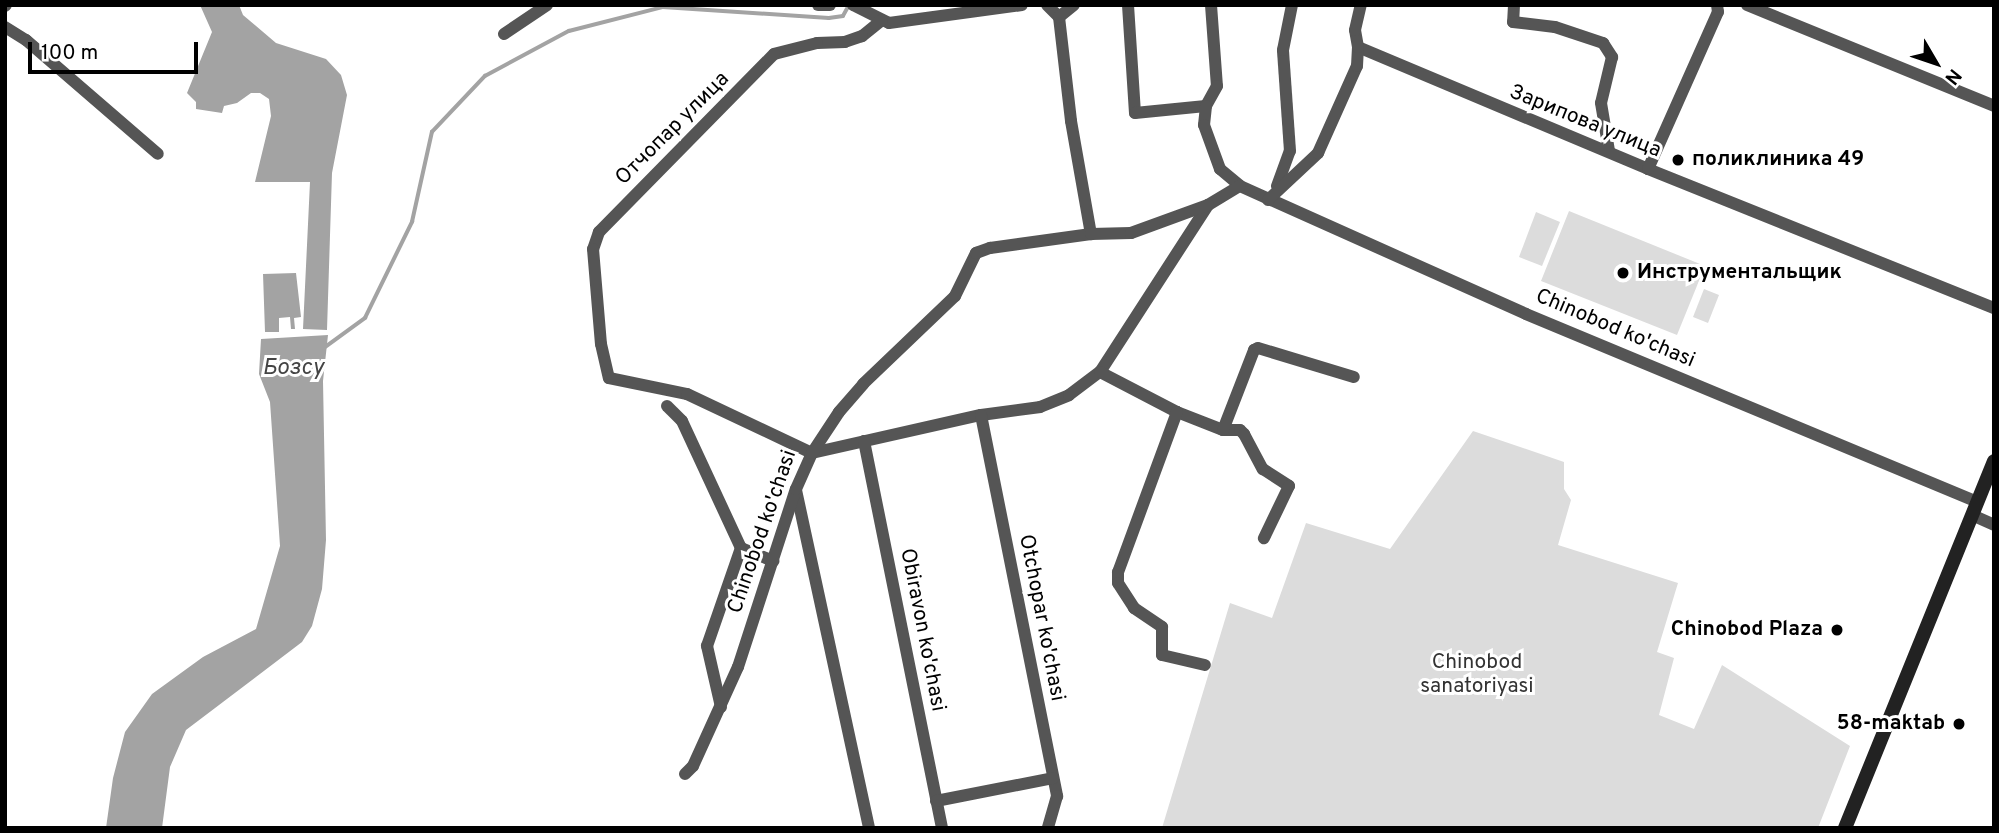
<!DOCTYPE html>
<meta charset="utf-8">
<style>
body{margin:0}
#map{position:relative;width:1999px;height:833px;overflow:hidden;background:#fff;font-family:Overpass,sans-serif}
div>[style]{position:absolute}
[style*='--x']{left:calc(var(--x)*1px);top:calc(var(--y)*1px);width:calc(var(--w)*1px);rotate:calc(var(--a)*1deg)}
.green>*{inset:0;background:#dcdcdc}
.water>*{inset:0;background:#a3a3a3}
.stream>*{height:3.5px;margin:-1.75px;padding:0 1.75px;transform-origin:1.75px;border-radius:1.75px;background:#a3a3a3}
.minor>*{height:12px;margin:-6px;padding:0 6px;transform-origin:6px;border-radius:6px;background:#555}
.secondary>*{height:14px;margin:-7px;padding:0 7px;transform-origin:7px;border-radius:7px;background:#222}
.dots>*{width:19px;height:19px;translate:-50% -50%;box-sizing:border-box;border:4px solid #fff;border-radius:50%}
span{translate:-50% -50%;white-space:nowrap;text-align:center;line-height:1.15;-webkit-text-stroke:6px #fff;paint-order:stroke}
.street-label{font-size:21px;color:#000}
.poi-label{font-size:21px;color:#000;font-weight:700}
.left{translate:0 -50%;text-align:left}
.right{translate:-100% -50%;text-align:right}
.park-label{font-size:21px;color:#333}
.water-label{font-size:23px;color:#444;font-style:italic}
.frame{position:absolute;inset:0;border:7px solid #000;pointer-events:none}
.north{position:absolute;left:1901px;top:28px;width:70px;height:70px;-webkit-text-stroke:5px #fff;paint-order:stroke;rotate:129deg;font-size:19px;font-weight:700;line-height:28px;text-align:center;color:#000}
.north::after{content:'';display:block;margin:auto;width:24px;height:32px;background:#000;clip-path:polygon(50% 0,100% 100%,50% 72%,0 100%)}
.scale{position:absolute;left:28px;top:42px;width:170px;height:32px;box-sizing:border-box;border:4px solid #000;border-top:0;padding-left:9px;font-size:21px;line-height:24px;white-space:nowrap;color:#000;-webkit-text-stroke:5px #fff;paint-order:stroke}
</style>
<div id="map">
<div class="green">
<div style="clip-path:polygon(1569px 211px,1705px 266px,1677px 335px,1541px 281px)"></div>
<div style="clip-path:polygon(1536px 212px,1560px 222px,1542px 266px,1519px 257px)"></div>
<div style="clip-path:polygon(1704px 289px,1719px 295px,1708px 323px,1693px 317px)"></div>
<div style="clip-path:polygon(1473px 431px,1564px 462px,1564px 489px,1571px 500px,1558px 545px,1678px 583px,1657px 652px,1674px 658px,1659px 715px,1694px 729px,1722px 665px,1850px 746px,1818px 828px,1162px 828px,1230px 603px,1272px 618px,1306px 523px,1390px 549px)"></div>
</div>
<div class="water">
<div style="clip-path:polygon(200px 5px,239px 5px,243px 15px,276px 43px,326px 59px,341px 75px,347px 95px,332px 173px,327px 330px,303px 329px,310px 182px,255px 182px,271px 116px,269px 99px,260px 93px,251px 93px,237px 103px,224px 106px,222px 113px,196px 109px,196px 102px,187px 93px,212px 32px)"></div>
<div style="clip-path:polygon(296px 273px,301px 317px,294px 318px,295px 329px,291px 329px,290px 317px,279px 318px,279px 332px,265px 332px,263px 274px)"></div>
<div style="clip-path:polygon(328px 335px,323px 381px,326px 540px,322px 589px,312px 626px,302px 642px,186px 730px,170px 767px,162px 828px,106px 828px,113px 778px,125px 732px,152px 694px,203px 657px,256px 629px,280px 546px,270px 402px,259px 374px,261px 339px)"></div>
</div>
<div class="stream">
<div style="--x:324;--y:348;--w:51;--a:-36.2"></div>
<div style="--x:365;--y:318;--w:107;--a:-63.9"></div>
<div style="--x:412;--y:222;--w:92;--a:-77.5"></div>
<div style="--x:432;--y:132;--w:77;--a:-46.6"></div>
<div style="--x:485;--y:76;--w:95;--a:-28.2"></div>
<div style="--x:569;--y:31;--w:97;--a:-14.3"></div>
<div style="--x:663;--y:7;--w:166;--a:3.8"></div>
<div style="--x:829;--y:18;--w:14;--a:-8"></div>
<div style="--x:843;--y:16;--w:13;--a:-61"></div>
</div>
<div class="minor">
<div style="--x:818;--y:5;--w:12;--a:0"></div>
<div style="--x:853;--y:5;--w:40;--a:26.6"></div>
<div style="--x:889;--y:23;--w:134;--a:-7.7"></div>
<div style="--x:1047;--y:5;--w:17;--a:45"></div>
<div style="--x:1059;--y:17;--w:105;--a:83.4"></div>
<div style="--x:1071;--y:121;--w:115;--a:80"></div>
<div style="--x:1128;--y:5;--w:108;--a:86.3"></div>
<div style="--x:1135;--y:113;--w:71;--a:-5.6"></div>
<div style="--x:1211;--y:5;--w:81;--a:85.8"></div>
<div style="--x:1217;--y:86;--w:23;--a:119"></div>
<div style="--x:1206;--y:106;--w:19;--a:96"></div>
<div style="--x:1204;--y:125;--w:47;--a:70"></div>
<div style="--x:1220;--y:169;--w:26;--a:40"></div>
<div style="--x:1240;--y:186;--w:313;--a:24.1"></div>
<div style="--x:1526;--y:314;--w:489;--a:22.6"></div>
<div style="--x:1514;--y:5;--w:17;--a:93"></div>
<div style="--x:1513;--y:22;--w:42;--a:6.8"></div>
<div style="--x:1555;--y:27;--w:51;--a:18.4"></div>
<div style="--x:1603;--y:43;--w:17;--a:57"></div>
<div style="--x:1612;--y:57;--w:47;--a:103.4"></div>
<div style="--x:1601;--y:103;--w:49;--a:80.5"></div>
<div style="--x:1747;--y:5;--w:267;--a:22.2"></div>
<div style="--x:5;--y:6;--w:1;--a:-45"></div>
<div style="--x:1059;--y:17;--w:19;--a:-39"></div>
<div style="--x:882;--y:20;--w:26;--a:141"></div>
<div style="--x:862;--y:36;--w:18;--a:161"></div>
<div style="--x:845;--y:42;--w:28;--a:178"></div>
<div style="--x:817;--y:43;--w:44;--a:165.7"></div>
<div style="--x:774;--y:54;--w:250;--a:134.5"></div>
<div style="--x:599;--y:232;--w:18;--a:109"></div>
<div style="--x:593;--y:249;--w:95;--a:85.2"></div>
<div style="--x:601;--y:344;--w:35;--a:77"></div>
<div style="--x:609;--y:378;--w:80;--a:11.6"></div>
<div style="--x:687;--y:394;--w:138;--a:25.3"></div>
<div style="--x:812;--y:453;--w:173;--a:-12.7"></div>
<div style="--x:981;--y:415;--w:60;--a:-7.7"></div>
<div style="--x:1040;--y:407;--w:31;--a:-22"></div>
<div style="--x:1069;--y:395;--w:39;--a:-37"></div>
<div style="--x:1100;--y:372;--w:199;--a:-57.1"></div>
<div style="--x:1208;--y:205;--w:37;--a:-31"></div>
<div style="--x:5;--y:27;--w:25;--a:32"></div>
<div style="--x:26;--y:40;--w:174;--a:40.8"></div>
<div style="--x:504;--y:34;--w:52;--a:-34"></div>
<div style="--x:1358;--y:47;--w:315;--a:22.8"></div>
<div style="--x:1648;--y:169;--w:373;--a:21.9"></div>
<div style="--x:1648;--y:169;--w:172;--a:-66"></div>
<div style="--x:1718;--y:12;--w:7;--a:-98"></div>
<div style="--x:1277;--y:186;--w:37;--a:-70"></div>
<div style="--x:1290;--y:151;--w:101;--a:-94"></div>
<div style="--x:1283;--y:50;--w:46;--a:-78.7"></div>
<div style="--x:1268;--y:200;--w:69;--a:-43.2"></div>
<div style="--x:1318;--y:153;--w:95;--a:-65.9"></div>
<div style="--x:1357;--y:66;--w:19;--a:-87"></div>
<div style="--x:1358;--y:47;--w:17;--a:-100"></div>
<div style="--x:1355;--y:30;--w:26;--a:-77"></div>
<div style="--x:1100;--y:372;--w:87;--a:27.5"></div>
<div style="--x:1177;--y:412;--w:49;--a:21.4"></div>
<div style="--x:1223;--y:430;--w:17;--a:0"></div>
<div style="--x:1240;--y:430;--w:6;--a:45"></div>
<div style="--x:1244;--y:434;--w:40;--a:62"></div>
<div style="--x:1263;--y:469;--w:31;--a:33"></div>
<div style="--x:1289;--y:486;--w:58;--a:115.7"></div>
<div style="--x:667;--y:406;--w:21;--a:45"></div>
<div style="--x:682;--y:421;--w:140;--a:65.1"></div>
<div style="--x:741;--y:548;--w:35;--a:22"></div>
<div style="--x:1177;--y:412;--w:171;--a:110.2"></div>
<div style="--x:1118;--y:572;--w:11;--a:90"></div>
<div style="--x:1118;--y:583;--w:30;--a:57"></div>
<div style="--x:1134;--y:608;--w:34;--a:34"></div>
<div style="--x:1162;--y:627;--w:28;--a:90"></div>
<div style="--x:1162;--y:655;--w:44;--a:13.1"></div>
<div style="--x:981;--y:415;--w:389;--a:78.7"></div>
<div style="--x:1057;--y:796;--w:33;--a:106"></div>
<div style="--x:1223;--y:430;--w:86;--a:-68.8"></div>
<div style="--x:1254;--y:350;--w:4;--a:-27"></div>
<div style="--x:1258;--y:348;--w:100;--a:16.8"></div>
<div style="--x:864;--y:441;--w:395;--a:78.6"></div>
<div style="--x:796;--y:490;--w:346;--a:77.8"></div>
<div style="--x:1972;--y:515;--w:24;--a:24"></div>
<div style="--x:721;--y:707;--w:63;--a:-102.9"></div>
<div style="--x:707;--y:646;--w:104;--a:-70.9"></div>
<div style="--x:685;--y:774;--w:11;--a:-45"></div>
<div style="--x:693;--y:766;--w:109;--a:-65.6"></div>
<div style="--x:738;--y:667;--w:187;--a:-72"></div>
<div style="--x:796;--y:489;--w:39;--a:-66"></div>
<div style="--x:812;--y:453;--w:49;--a:-56.6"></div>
<div style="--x:839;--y:412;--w:37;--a:-49"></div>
<div style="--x:863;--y:384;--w:127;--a:-43.7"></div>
<div style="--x:955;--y:296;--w:48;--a:-64"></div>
<div style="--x:976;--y:253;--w:15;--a:-20"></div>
<div style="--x:990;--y:248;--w:102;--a:-7.9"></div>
<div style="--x:1091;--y:234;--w:40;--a:-1.4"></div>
<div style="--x:1131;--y:233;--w:82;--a:-20"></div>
<div style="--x:936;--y:801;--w:119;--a:-11.1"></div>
</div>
<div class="secondary">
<div style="--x:1845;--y:828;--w:396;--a:-67.9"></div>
</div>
<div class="dots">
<div style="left:1678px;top:160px;background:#000"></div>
<div style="left:1623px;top:273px;background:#000"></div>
<div style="left:1837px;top:630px;background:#000"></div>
<div style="left:1959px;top:724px;background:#000"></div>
</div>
<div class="street-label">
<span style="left:1585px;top:122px;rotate:22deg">Зарипова улица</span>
<span style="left:673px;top:129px;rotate:-45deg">Отчопар улица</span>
<span style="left:1615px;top:329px;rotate:23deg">Chinobod ko'chasi</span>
<span style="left:763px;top:532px;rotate:-71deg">Chinobod ko'chasi</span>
<span style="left:1041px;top:618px;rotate:79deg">Otchopar ko'chasi</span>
<span style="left:922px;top:630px;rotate:79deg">Obiravon ko'chasi</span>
</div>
<div class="poi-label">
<span class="left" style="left:1692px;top:160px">поликлиника 49</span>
<span class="left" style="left:1637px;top:273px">Инструментальщик</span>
<span class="right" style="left:1823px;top:630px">Chinobod Plaza</span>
<span class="right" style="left:1945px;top:724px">58-maktab</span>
</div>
<div class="park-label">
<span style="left:1477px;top:675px">Chinobod<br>sanatoriyasi</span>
</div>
<div class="water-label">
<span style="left:293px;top:369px">Бозсу</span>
</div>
<div class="frame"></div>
<div class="north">N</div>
<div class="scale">100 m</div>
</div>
